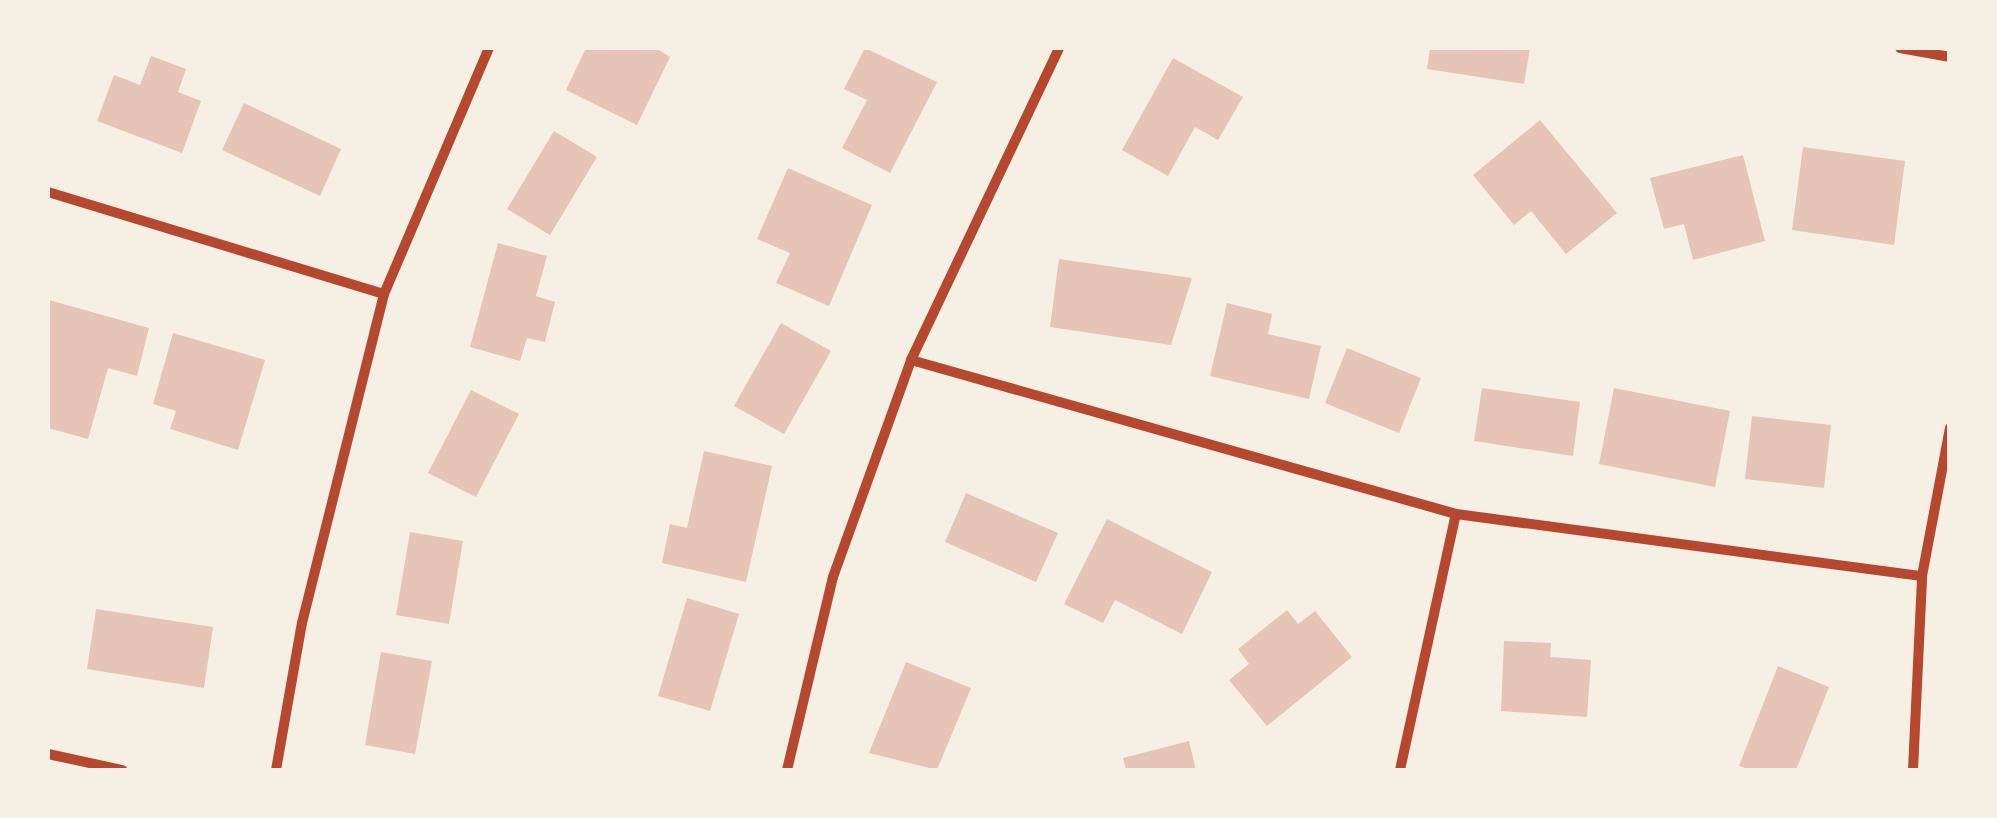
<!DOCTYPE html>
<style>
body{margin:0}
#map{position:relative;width:1997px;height:818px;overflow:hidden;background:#f6efe4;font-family:Rubik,sans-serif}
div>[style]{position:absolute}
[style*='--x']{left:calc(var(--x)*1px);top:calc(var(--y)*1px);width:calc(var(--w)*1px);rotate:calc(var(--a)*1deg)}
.building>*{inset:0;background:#e6c5b7}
.minor>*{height:10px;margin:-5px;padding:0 5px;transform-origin:5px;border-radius:5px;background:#b5482f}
span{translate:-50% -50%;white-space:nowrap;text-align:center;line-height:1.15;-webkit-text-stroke:8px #f6efe4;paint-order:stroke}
.frame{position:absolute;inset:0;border:50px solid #f6efe4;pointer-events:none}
</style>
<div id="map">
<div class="building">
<div style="clip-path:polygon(586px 48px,656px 48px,670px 57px,637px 125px,566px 90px)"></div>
<div style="clip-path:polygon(865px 48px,937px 82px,890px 173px,842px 148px,867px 100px,844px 89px)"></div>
<div style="clip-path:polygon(1430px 48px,1530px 48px,1524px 84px,1427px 69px)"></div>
<div style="clip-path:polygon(151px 56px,186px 69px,178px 92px,201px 101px,182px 153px,97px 121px,114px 75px,140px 85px)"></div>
<div style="clip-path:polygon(1173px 58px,1243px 97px,1218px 140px,1195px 127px,1168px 176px,1122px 150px)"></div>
<div style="clip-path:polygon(244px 103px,341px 149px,320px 196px,222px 150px)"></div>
<div style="clip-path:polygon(1540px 120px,1617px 213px,1566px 254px,1531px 211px,1514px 225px,1473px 175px)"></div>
<div style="clip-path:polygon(554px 131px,597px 157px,550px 235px,507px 209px)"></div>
<div style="clip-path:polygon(1803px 147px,1905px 161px,1894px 245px,1792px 230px)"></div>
<div style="clip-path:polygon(1743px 155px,1765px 241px,1693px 260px,1684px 224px,1664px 229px,1650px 178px)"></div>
<div style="clip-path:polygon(788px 168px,872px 205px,829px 306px,776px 283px,790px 253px,757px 239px)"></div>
<div style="clip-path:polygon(498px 243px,547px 256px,536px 296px,555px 302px,545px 342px,527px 338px,520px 361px,470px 347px)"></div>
<div style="clip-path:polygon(1059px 259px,1192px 278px,1171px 345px,1050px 327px)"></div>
<div style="clip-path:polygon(49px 300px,149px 328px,137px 376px,108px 368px,88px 439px,48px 428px)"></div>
<div style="clip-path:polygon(1227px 303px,1272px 314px,1268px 334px,1321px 346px,1309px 399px,1210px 376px)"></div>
<div style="clip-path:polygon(781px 323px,831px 351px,784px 434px,734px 406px)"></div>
<div style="clip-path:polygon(173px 333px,265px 360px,238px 450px,170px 429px,176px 411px,153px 404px)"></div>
<div style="clip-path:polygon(1347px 348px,1421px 378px,1399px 433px,1325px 403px)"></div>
<div style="clip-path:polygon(1482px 388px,1580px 402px,1573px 456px,1474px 441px)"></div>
<div style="clip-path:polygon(1614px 388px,1730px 411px,1715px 487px,1599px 464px)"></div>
<div style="clip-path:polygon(471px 390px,519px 414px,476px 497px,428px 473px)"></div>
<div style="clip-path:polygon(1752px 416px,1831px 425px,1824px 488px,1745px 479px)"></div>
<div style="clip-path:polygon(704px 451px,772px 466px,746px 582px,662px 563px,670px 524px,687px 528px)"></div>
<div style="clip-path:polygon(966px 493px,1058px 533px,1036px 582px,945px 542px)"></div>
<div style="clip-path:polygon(1107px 519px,1212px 572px,1182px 634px,1115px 600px,1103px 623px,1064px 604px)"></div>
<div style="clip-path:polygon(410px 532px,463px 541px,449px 624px,396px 615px)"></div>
<div style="clip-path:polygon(687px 598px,739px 614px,710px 711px,658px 696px)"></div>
<div style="clip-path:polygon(96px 609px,213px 627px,204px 688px,87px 669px)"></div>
<div style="clip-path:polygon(1287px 610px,1298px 624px,1315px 611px,1352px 657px,1267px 726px,1229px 680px,1249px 664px,1238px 649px)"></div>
<div style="clip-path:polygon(1504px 641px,1551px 643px,1550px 657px,1591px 660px,1587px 717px,1501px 711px)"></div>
<div style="clip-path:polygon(381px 652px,432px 661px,415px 754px,365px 745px)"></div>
<div style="clip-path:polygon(906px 662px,971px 688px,937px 770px,869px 753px)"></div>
<div style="clip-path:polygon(1778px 666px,1829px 687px,1796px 770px,1752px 770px,1739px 766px)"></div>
<div style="clip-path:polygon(1189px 741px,1196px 770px,1126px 770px,1123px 758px)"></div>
</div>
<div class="minor">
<div style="--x:1900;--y:48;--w:51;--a:10.2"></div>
<div style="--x:48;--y:192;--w:351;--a:16.9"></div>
<div style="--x:911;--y:360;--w:566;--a:15.78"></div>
<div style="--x:1456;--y:514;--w:470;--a:7.6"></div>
<div style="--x:48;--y:754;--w:76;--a:12.2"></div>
<div style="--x:276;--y:770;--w:149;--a:-80"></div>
<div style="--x:302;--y:623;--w:339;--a:-76"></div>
<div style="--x:384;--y:294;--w:267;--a:-66.9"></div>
<div style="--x:787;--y:770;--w:198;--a:-76.6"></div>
<div style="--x:833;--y:577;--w:231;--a:-70.2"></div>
<div style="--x:911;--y:360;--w:345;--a:-64.6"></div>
<div style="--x:1400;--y:770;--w:262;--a:-77.7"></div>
<div style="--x:1913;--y:770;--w:194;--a:-87.3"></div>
<div style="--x:1922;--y:576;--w:151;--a:-79.3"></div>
</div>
<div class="frame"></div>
</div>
